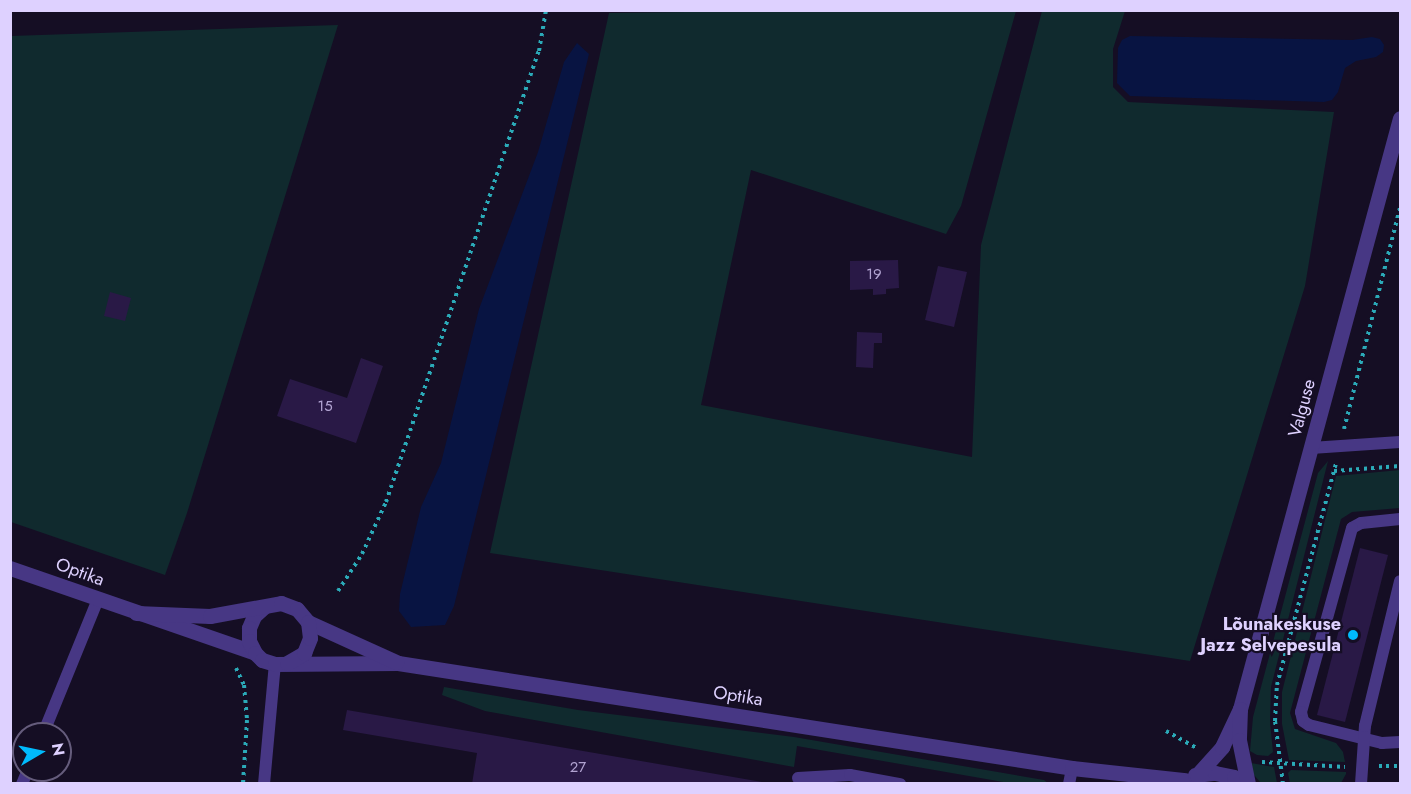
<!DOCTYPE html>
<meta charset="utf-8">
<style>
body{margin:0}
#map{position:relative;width:1411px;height:794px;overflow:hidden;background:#150e24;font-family:Jost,sans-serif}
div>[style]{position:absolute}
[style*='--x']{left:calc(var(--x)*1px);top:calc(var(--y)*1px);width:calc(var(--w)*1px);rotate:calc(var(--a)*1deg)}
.green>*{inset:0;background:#102a2e}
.water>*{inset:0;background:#081442}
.building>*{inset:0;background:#291946}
.path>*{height:4px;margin-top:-2px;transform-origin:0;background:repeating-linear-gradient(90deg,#2baab8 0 3px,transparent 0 7.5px)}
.service>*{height:12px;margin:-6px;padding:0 6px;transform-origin:6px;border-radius:6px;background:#473784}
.minor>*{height:15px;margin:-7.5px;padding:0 7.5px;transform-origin:7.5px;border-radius:7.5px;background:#473784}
.dots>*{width:16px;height:16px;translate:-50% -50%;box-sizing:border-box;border:3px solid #150e24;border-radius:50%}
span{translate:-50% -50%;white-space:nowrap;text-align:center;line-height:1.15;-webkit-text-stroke:4.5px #150e24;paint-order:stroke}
.number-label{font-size:15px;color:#b1a3d1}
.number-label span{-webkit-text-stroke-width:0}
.street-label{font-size:18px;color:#ded1ff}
.poi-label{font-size:18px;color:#ded1ff;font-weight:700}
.right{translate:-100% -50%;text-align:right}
.frame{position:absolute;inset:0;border:12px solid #ded1ff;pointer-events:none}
.north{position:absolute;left:12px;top:722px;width:60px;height:60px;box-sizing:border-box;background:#150e24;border:2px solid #655c7c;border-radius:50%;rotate:81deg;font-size:16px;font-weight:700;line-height:24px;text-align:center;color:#ded1ff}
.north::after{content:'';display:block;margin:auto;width:21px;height:27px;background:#00bafc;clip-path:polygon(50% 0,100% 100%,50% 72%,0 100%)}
</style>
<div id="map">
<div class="green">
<div style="clip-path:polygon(832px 10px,1016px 11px,961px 206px,946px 234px,751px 170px,701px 405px,972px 457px,981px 245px,1042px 11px,1125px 11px,1113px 49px,1113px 87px,1128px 102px,1334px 112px,1305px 286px,1190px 661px,490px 553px,609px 13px)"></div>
<div style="clip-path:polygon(338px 25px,187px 513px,165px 575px,11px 522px,11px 36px)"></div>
<div style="clip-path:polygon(1328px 461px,1271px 687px,1270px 722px,1273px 752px,1268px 756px,1257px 755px,1250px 751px,1253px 717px,1318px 473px)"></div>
<div style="clip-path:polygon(1400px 470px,1400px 508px,1352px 512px,1341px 519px,1290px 713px,1295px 729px,1336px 743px,1343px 752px,1345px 762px,1289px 760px,1282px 724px,1282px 692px,1336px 476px)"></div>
<div style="clip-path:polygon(444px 687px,578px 710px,794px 737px,1044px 780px,1048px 783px,1009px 783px,797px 746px,794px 767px,485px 711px,442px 695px)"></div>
<div style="clip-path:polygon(1251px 763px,1274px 767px,1277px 783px,1261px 783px,1253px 774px)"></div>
<div style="clip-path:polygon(1291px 770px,1346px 772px,1346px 774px,1341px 783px,1290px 783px,1288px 773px)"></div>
</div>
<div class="water">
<div style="clip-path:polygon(1130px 36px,1352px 40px,1372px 37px,1380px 39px,1384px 45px,1383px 52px,1376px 57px,1356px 61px,1345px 68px,1338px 92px,1332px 100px,1324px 102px,1130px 96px,1117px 83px,1118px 48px,1122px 40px)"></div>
<div style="clip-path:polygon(577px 43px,589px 54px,454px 606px,445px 625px,411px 627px,399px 611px,400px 594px,421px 507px,441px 463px,479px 309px,538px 152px,564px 62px)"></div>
</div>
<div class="building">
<div style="clip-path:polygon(898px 260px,899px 288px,886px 289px,886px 294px,873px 295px,873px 289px,850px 290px,850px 261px)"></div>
<div style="clip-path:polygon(938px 266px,967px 272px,954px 327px,925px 320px)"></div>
<div style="clip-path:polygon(110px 292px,131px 298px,125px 321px,104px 316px)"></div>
<div style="clip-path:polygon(857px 332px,882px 333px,882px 343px,874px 343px,873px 368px,856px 367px)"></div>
<div style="clip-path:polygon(361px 358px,383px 366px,356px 443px,277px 416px,290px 379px,347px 398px)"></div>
<div style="clip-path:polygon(1360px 548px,1388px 555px,1345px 722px,1317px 715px)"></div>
<div style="clip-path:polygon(347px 710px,762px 782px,762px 784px,472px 784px,477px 753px,343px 730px)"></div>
</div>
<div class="path">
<div style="--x:1344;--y:429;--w:229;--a:-75.8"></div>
<div style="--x:1334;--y:471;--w:66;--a:-4.3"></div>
<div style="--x:338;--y:591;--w:44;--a:-57"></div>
<div style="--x:362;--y:554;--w:57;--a:-65.2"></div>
<div style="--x:386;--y:502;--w:476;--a:-71.3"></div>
<div style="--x:539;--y:51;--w:42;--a:-80.3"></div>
<div style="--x:236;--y:668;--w:19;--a:65"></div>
<div style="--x:244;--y:685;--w:35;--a:85"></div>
<div style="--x:247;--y:720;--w:64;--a:93.6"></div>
<div style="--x:1166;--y:731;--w:35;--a:29"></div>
<div style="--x:1262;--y:762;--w:83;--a:3.4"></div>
<div style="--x:1379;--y:766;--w:21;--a:0"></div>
<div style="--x:1283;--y:784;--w:64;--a:-97.2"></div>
<div style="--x:1275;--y:721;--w:36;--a:-87"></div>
<div style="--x:1277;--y:685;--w:230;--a:-75.1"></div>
</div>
<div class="service">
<div style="--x:1311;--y:448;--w:89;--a:-3.9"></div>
<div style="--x:1400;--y:519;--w:39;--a:174"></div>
<div style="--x:1361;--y:523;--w:10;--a:151"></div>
<div style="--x:1352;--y:528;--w:191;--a:105.5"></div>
<div style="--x:1301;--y:712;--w:9;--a:77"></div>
<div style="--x:1303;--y:721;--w:7;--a:34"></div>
<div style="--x:1309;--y:725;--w:75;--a:13.9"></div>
<div style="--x:1382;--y:743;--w:18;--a:-3"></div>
<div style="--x:43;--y:734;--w:146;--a:-67.8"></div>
<div style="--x:798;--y:778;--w:52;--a:-3.3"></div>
<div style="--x:850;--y:775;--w:51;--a:10.2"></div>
<div style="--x:22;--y:784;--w:15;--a:-67"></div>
<div style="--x:264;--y:784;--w:121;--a:-84.8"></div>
<div style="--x:1069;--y:784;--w:16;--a:-79"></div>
<div style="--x:1361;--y:784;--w:58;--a:-86.1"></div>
<div style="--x:1365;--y:726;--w:149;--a:-76.4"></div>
</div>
<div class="minor">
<div style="--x:10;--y:568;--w:259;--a:19.1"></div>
<div style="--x:264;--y:607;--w:13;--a:138"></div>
<div style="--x:254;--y:616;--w:13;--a:113"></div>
<div style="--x:249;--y:628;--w:13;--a:90"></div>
<div style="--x:249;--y:641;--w:13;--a:63"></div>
<div style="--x:255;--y:653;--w:10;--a:45"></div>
<div style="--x:262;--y:660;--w:14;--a:17"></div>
<div style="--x:275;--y:664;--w:123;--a:-0.5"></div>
<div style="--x:398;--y:663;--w:682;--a:8.85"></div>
<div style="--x:1072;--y:768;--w:114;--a:6.1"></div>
<div style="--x:136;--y:613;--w:74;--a:2.3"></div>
<div style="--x:210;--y:616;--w:72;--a:-10.4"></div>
<div style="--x:281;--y:603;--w:17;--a:21"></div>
<div style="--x:297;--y:609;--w:17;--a:50"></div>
<div style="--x:308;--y:622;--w:97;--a:24.4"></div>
<div style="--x:287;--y:663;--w:20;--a:-30"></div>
<div style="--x:304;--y:653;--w:16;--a:-68"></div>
<div style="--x:310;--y:638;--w:16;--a:-97"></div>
<div style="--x:1240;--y:709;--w:612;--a:-74.85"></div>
<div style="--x:1195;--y:775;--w:20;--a:-6"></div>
<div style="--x:1215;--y:773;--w:19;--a:12"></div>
<div style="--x:1234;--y:777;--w:11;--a:38"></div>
<div style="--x:1197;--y:775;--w:38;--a:-48"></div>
<div style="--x:1222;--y:747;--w:42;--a:-64.7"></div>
<div style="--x:1240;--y:709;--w:31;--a:92"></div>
<div style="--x:1239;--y:740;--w:45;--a:78.4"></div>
</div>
<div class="dots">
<div style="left:1353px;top:635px;background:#00bafc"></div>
</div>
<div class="number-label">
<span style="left:874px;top:275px">19</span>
<span style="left:325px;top:407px">15</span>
<span style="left:578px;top:768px">27</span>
</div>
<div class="street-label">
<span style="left:1302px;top:408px;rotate:-75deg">Valguse</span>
<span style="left:80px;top:572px;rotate:20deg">Optika</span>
<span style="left:738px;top:696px;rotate:9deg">Optika</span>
</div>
<div class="poi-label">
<span class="right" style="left:1341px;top:635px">Lõunakeskuse<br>Jazz Selvepesula</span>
</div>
<div class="frame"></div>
<div class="north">N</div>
</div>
